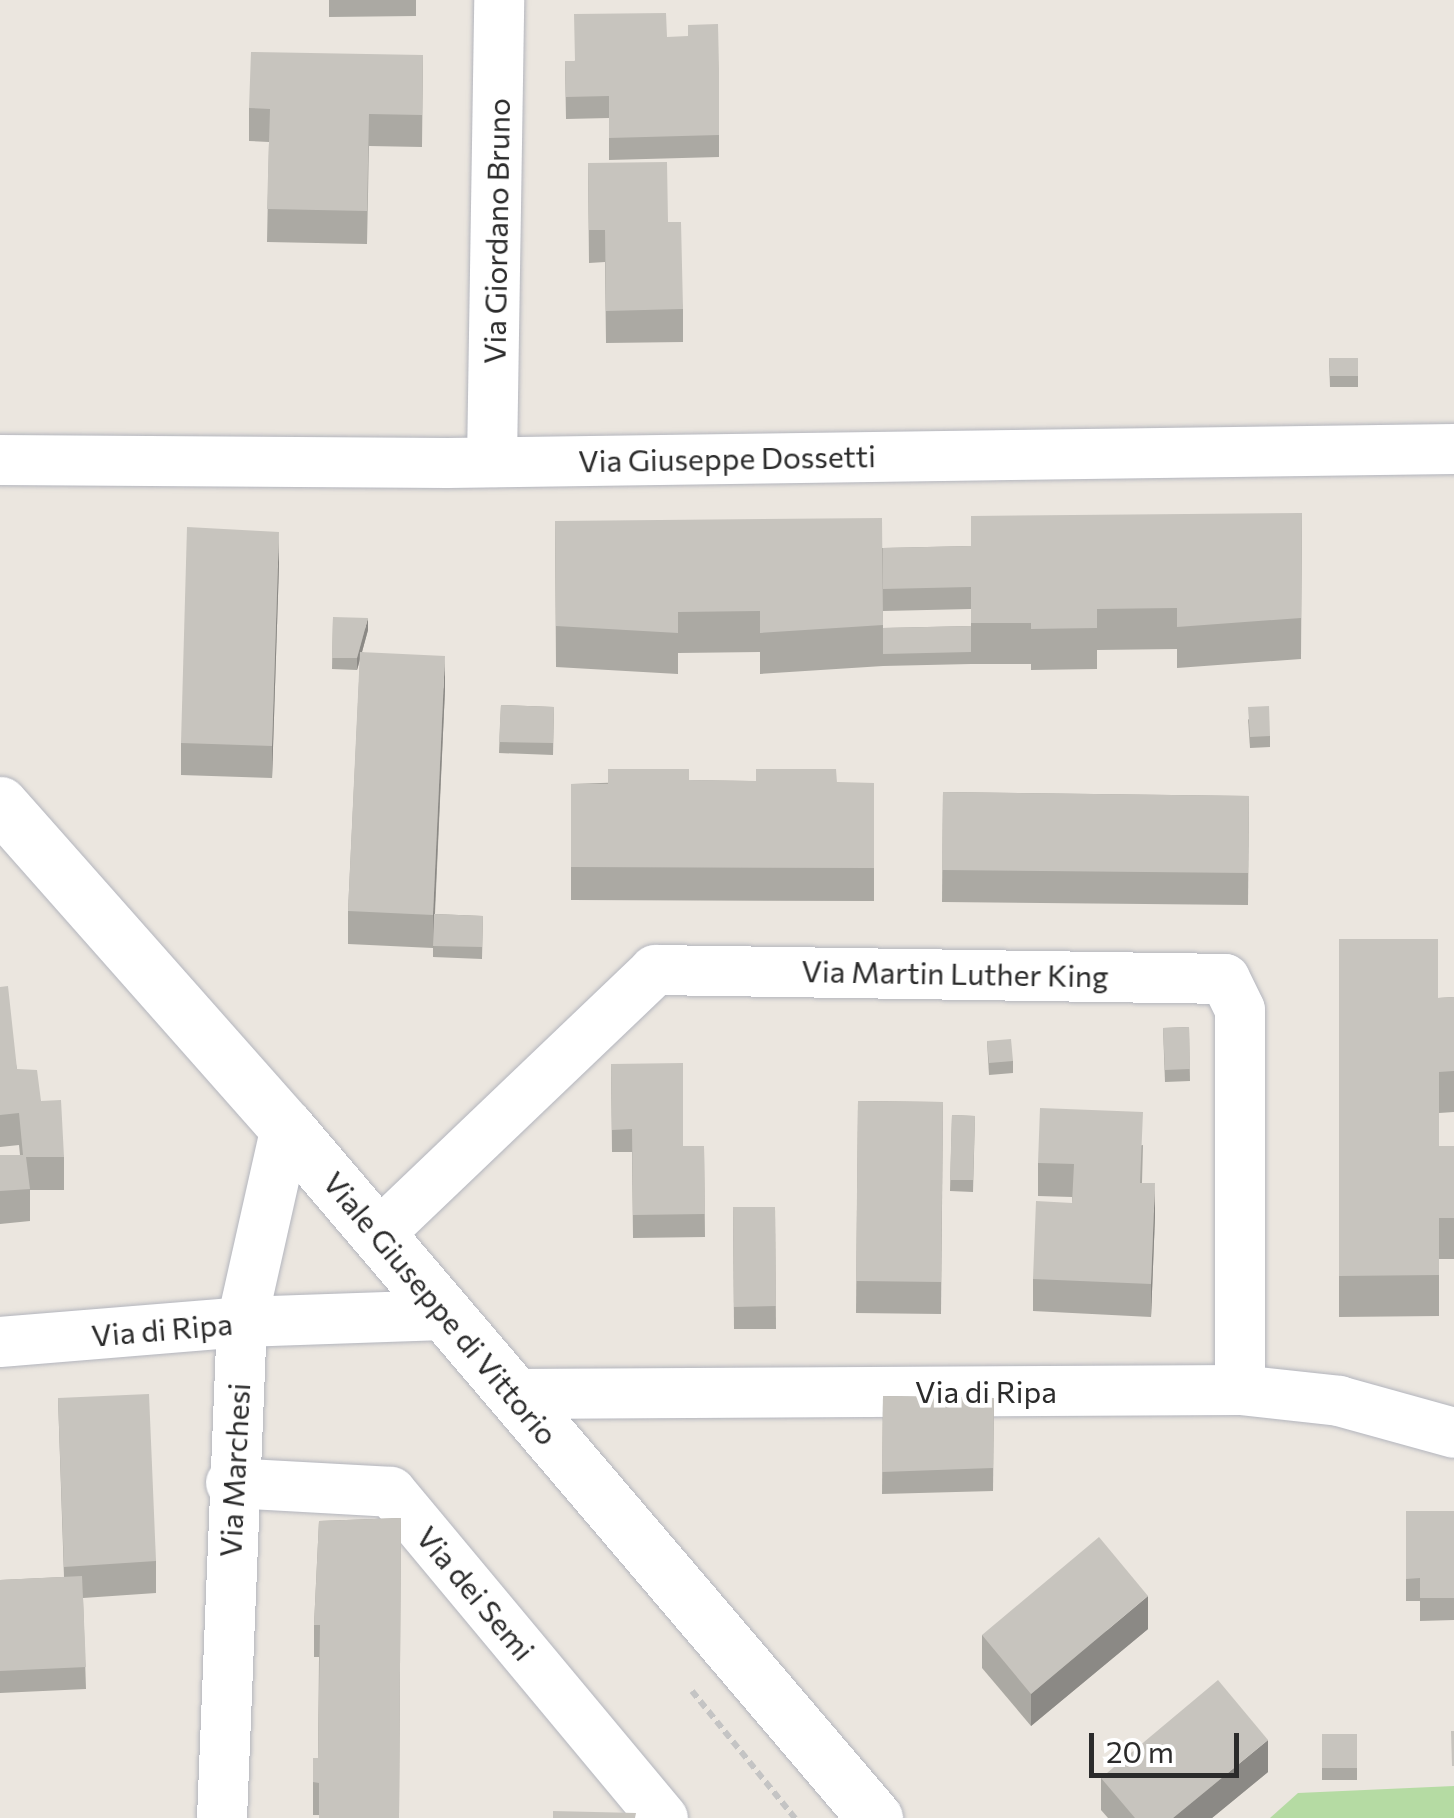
<!DOCTYPE html>
<style>
body{margin:0}
#map{position:relative;width:1454px;height:1818px;overflow:hidden;background:#ebe6df;font-family:Commissioner,sans-serif}
div>[style]{position:absolute}
[style*='--x']{left:calc(var(--x)*1px);top:calc(var(--y)*1px);width:calc(var(--w)*1px);rotate:calc(var(--a)*1deg)}
.green>*{inset:0;background:#b5dba3}
.path>*{height:6px;margin-top:-3px;transform-origin:0;background:repeating-linear-gradient(90deg,#c4c4c4 0 8px,transparent 0 13px)}
.roads{filter:drop-shadow(0 0 2px #b3b5bd) drop-shadow(0 0 2px #b3b5bd)}
.street>*{height:50px;margin:-25px;padding:0 25px;transform-origin:25px;border-radius:25px;background:#fff}
.secondary>*{height:55px;margin:-27.5px;padding:0 27.5px;transform-origin:27.5px;border-radius:27.5px;background:#fff}
.wall>*{inset:0;background:#aba9a3}
.shaded-wall>*{inset:0;background:#8b8985}
.building>*{inset:0;background:#c7c4be}
span{translate:-50% -50%;white-space:nowrap;text-align:center;line-height:1.15;-webkit-text-stroke:9px #fff;paint-order:stroke}
.street-label{font-size:30px;color:#2b2b2b}
.scale{position:absolute;left:1089px;top:1733px;width:150px;height:45px;box-sizing:border-box;border:5px solid #2b2b2b;border-top:0;padding-left:12px;font-size:30px;line-height:35px;white-space:nowrap;color:#2b2b2b;-webkit-text-stroke:8px #fff;paint-order:stroke}
</style>
<div id="map">
<div class="green">
<div style="clip-path:polygon(1454px 1786px,1454px 1818px,1270px 1818px,1298px 1793px)"></div>
</div>
<div class="path">
<div style="--x:692;--y:1691;--w:164;--a:51"></div>
</div>
<div class="roads">
<div class="street">
<div style="--x:0;--y:460;--w:447;--a:0.4"></div>
<div style="--x:447;--y:463;--w:1007;--a:-0.8"></div>
<div style="--x:492;--y:462;--w:462;--a:-89.1"></div>
<div style="--x:377;--y:1236;--w:385;--a:-43.7"></div>
<div style="--x:655;--y:970;--w:570;--a:0.9"></div>
<div style="--x:1225;--y:979;--w:34;--a:64"></div>
<div style="--x:1240;--y:1010;--w:380;--a:90"></div>
<div style="--x:0;--y:1342;--w:243;--a:-4.7"></div>
<div style="--x:242;--y:1322;--w:202;--a:-2"></div>
<div style="--x:514;--y:1394;--w:726;--a:-0.32"></div>
<div style="--x:1240;--y:1390;--w:100;--a:6.3"></div>
<div style="--x:1339;--y:1401;--w:119;--a:15.5"></div>
<div style="--x:231;--y:1483;--w:160;--a:3.2"></div>
<div style="--x:391;--y:1492;--w:425;--a:50.2"></div>
<div style="--x:222;--y:1818;--w:496;--a:-87.7"></div>
<div style="--x:242;--y:1322;--w:200;--a:-77.3"></div>
</div>
<div class="secondary">
<div style="--x:0;--y:804;--w:431;--a:48.5"></div>
<div style="--x:286;--y:1127;--w:908;--a:49.56"></div>
</div>
</div>
<div class="wall">
<div style="clip-path:polygon(329px 0,416px 0,416px 16px,329px 17px)"></div>
<div style="clip-path:polygon(667px 37px,719px 69px,719px 157px,609px 160px,609px 118px,566px 119px,565px 61px,574px 61px)"></div>
<div style="clip-path:polygon(423px 55px,422px 147px,369px 146px,367px 244px,267px 242px,269px 142px,249px 141px,249px 108px)"></div>
<div style="clip-path:polygon(588px 163px,668px 222px,683px 309px,683px 342px,606px 343px,605px 262px,589px 263px)"></div>
<div style="clip-path:polygon(1329px 358px,1358px 358px,1358px 387px,1330px 387px)"></div>
<div style="clip-path:polygon(evenodd,1302px 513px,1301px 659px,1177px 668px,1177px 649px,1097px 650px,1097px 669px,1031px 670px,1031px 664px,971px 664px,883px 666px,760px 674px,760px 652px,678px 653px,678px 674px,556px 667px,555px 521px,883px 548px,971px 546px,1302px 513px,971px 609px,971px 626px,883px 628px,883px 611px,971px 609px)"></div>
<div style="clip-path:polygon(279px 565px,272px 778px,181px 775px,181px 743px)"></div>
<div style="clip-path:polygon(333px 617px,368px 630px,362px 652px,445px 689px,435px 914px,483px 916px,482px 959px,433px 957px,433px 948px,348px 944px,348px 911px,360px 660px,357px 670px,332px 669px)"></div>
<div style="clip-path:polygon(501px 705px,554px 707px,553px 755px,499px 753px)"></div>
<div style="clip-path:polygon(1248px 719px,1270px 736px,1270px 747px,1250px 748px)"></div>
<div style="clip-path:polygon(689px 780px,874px 783px,874px 901px,571px 900px,571px 784px)"></div>
<div style="clip-path:polygon(943px 792px,1249px 796px,1248px 905px,942px 902px)"></div>
<div style="clip-path:polygon(1339px 939px,1438px 998px,1454px 997px,1454px 1112px,1439px 1113px,1439px 1146px,1454px 1146px,1454px 1259px,1439px 1259px,1439px 1316px,1339px 1317px)"></div>
<div style="clip-path:polygon(0 987px,17px 1069px,41px 1101px,64px 1157px,64px 1190px,30px 1190px,30px 1221px,0 1224px,0 1155px,20px 1155px,19px 1145px,0 1147px)"></div>
<div style="clip-path:polygon(1189px 1027px,1190px 1081px,1165px 1082px,1163px 1028px)"></div>
<div style="clip-path:polygon(987px 1041px,1013px 1061px,1013px 1073px,989px 1075px)"></div>
<div style="clip-path:polygon(611px 1064px,683px 1146px,704px 1146px,705px 1237px,633px 1238px,632px 1152px,612px 1152px)"></div>
<div style="clip-path:polygon(858px 1101px,943px 1102px,941px 1314px,856px 1313px)"></div>
<div style="clip-path:polygon(952px 1115px,975px 1116px,973px 1192px,950px 1191px)"></div>
<div style="clip-path:polygon(1143px 1145px,1142px 1183px,1155px 1216px,1151px 1317px,1033px 1311px,1033px 1279px,1072px 1203px,1072px 1197px,1038px 1196px,1038px 1163px)"></div>
<div style="clip-path:polygon(733px 1207px,775px 1207px,776px 1329px,734px 1329px)"></div>
<div style="clip-path:polygon(883px 1396px,994px 1398px,993px 1491px,882px 1494px)"></div>
<div style="clip-path:polygon(58px 1398px,156px 1561px,156px 1593px,83px 1598px,86px 1689px,0 1693px,0 1580px,64px 1577px)"></div>
<div style="clip-path:polygon(1406px 1511px,1454px 1511px,1454px 1620px,1420px 1621px,1420px 1601px,1406px 1601px)"></div>
<div style="clip-path:polygon(401px 1518px,399px 1818px,319px 1818px,319px 1815px,313px 1815px,313px 1758px,318px 1758px,319px 1657px,314px 1657px,314px 1625px,319px 1521px)"></div>
<div style="clip-path:polygon(1148px 1629px,1031px 1726px,982px 1668px,982px 1635px)"></div>
<div style="clip-path:polygon(1322px 1734px,1357px 1734px,1357px 1780px,1322px 1780px)"></div>
<div style="clip-path:polygon(1268px 1772px,1212px 1818px,1108px 1818px,1101px 1810px,1101px 1778px)"></div>
</div>
<div class="shaded-wall">
<div style="clip-path:polygon(279px 532px,279px 565px,272px 778px,272px 746px)"></div>
<div style="clip-path:polygon(368px 618px,368px 630px,357px 670px,357px 658px)"></div>
<div style="clip-path:polygon(445px 656px,445px 689px,433px 948px,433px 915px)"></div>
<div style="clip-path:polygon(1155px 1183px,1155px 1216px,1151px 1317px,1151px 1284px)"></div>
<div style="clip-path:polygon(1148px 1596px,1148px 1629px,1031px 1726px,1031px 1694px)"></div>
<div style="clip-path:polygon(1268px 1740px,1268px 1772px,1212px 1818px,1173px 1818px)"></div>
</div>
<div class="building">
<div style="clip-path:polygon(666px 13px,667px 37px,688px 36px,688px 69px,719px 69px,719px 135px,609px 138px,609px 96px,566px 97px,565px 61px,575px 61px,574px 14px)"></div>
<div style="clip-path:polygon(718px 24px,719px 69px,688px 69px,688px 25px)"></div>
<div style="clip-path:polygon(251px 52px,423px 55px,422px 115px,369px 114px,367px 211px,267px 209px,270px 109px,249px 108px)"></div>
<div style="clip-path:polygon(667px 162px,668px 222px,681px 222px,683px 309px,606px 311px,605px 230px,589px 230px,588px 163px)"></div>
<div style="clip-path:polygon(1329px 358px,1358px 358px,1358px 376px,1330px 376px)"></div>
<div style="clip-path:polygon(1302px 513px,1301px 618px,1177px 627px,1177px 608px,1097px 609px,1097px 628px,1031px 629px,1031px 623px,971px 623px,971px 516px)"></div>
<div style="clip-path:polygon(882px 518px,883px 625px,760px 633px,760px 611px,678px 612px,678px 633px,556px 626px,555px 521px)"></div>
<div style="clip-path:polygon(187px 527px,279px 532px,272px 746px,181px 743px)"></div>
<div style="clip-path:polygon(971px 546px,971px 587px,883px 589px,883px 548px)"></div>
<div style="clip-path:polygon(333px 617px,368px 618px,357px 658px,332px 658px)"></div>
<div style="clip-path:polygon(971px 626px,971px 652px,883px 654px,883px 628px)"></div>
<div style="clip-path:polygon(360px 652px,445px 656px,433px 915px,348px 911px)"></div>
<div style="clip-path:polygon(501px 705px,554px 707px,553px 743px,499px 742px)"></div>
<div style="clip-path:polygon(1269px 706px,1270px 736px,1250px 737px,1248px 707px)"></div>
<div style="clip-path:polygon(608px 769px,689px 769px,689px 780px,756px 781px,756px 769px,836px 769px,837px 783px,874px 783px,874px 868px,571px 867px,571px 784px,608px 784px)"></div>
<div style="clip-path:polygon(943px 792px,1249px 796px,1248px 873px,942px 870px)"></div>
<div style="clip-path:polygon(434px 914px,483px 916px,482px 947px,433px 946px)"></div>
<div style="clip-path:polygon(1339px 939px,1438px 939px,1438px 998px,1454px 997px,1454px 1071px,1439px 1072px,1439px 1146px,1454px 1146px,1454px 1218px,1439px 1218px,1439px 1275px,1339px 1276px)"></div>
<div style="clip-path:polygon(8px 986px,17px 1069px,37px 1070px,41px 1101px,61px 1100px,64px 1157px,26px 1157px,30px 1189px,0 1191px,0 1155px,23px 1155px,19px 1113px,0 1115px,0 987px)"></div>
<div style="clip-path:polygon(1189px 1027px,1190px 1069px,1165px 1070px,1163px 1028px)"></div>
<div style="clip-path:polygon(1011px 1039px,1013px 1061px,989px 1063px,987px 1041px)"></div>
<div style="clip-path:polygon(683px 1063px,683px 1146px,704px 1146px,705px 1214px,633px 1215px,632px 1129px,612px 1130px,611px 1064px)"></div>
<div style="clip-path:polygon(858px 1101px,943px 1102px,941px 1282px,856px 1281px)"></div>
<div style="clip-path:polygon(1040px 1108px,1143px 1112px,1140px 1183px,1155px 1183px,1151px 1284px,1033px 1279px,1036px 1201px,1072px 1203px,1074px 1164px,1038px 1163px)"></div>
<div style="clip-path:polygon(952px 1115px,975px 1116px,973px 1180px,950px 1180px)"></div>
<div style="clip-path:polygon(733px 1207px,775px 1207px,776px 1306px,734px 1307px)"></div>
<div style="clip-path:polygon(149px 1394px,156px 1561px,64px 1567px,58px 1398px)"></div>
<div style="clip-path:polygon(883px 1396px,994px 1398px,993px 1468px,882px 1472px)"></div>
<div style="clip-path:polygon(1406px 1511px,1454px 1511px,1454px 1598px,1420px 1598px,1420px 1578px,1406px 1579px)"></div>
<div style="clip-path:polygon(401px 1518px,399px 1818px,319px 1818px,319px 1783px,313px 1782px,313px 1758px,318px 1758px,320px 1625px,314px 1625px,319px 1521px)"></div>
<div style="clip-path:polygon(1099px 1537px,1148px 1596px,1031px 1694px,982px 1635px)"></div>
<div style="clip-path:polygon(82px 1576px,86px 1667px,0 1671px,0 1580px)"></div>
<div style="clip-path:polygon(1218px 1680px,1268px 1740px,1173px 1818px,1135px 1818px,1101px 1778px)"></div>
<div style="clip-path:polygon(1451px 1731px,1454px 1731px,1454px 1766px,1452px 1766px)"></div>
<div style="clip-path:polygon(1322px 1734px,1357px 1734px,1357px 1768px,1322px 1768px)"></div>
<div style="clip-path:polygon(553px 1811px,636px 1813px,635px 1818px,553px 1818px)"></div>
</div>
<div class="street-label">
<span style="left:496px;top:231px;rotate:-89deg">Via Giordano Bruno</span>
<span style="left:727px;top:458px;rotate:-1deg">Via Giuseppe Dossetti</span>
<span style="left:955px;top:973px;rotate:1deg">Via Martin Luther King</span>
<span style="left:441px;top:1308px;rotate:50deg">Viale Giuseppe di Vittorio</span>
<span style="left:162px;top:1329px;rotate:-5deg">Via di Ripa</span>
<span style="left:986px;top:1391px">Via di Ripa</span>
<span style="left:234px;top:1470px;rotate:-87deg">Via Marchesi</span>
<span style="left:476px;top:1593px;rotate:50deg">Via dei Semi</span>
</div>
<div class="scale">20 m</div>
</div>
